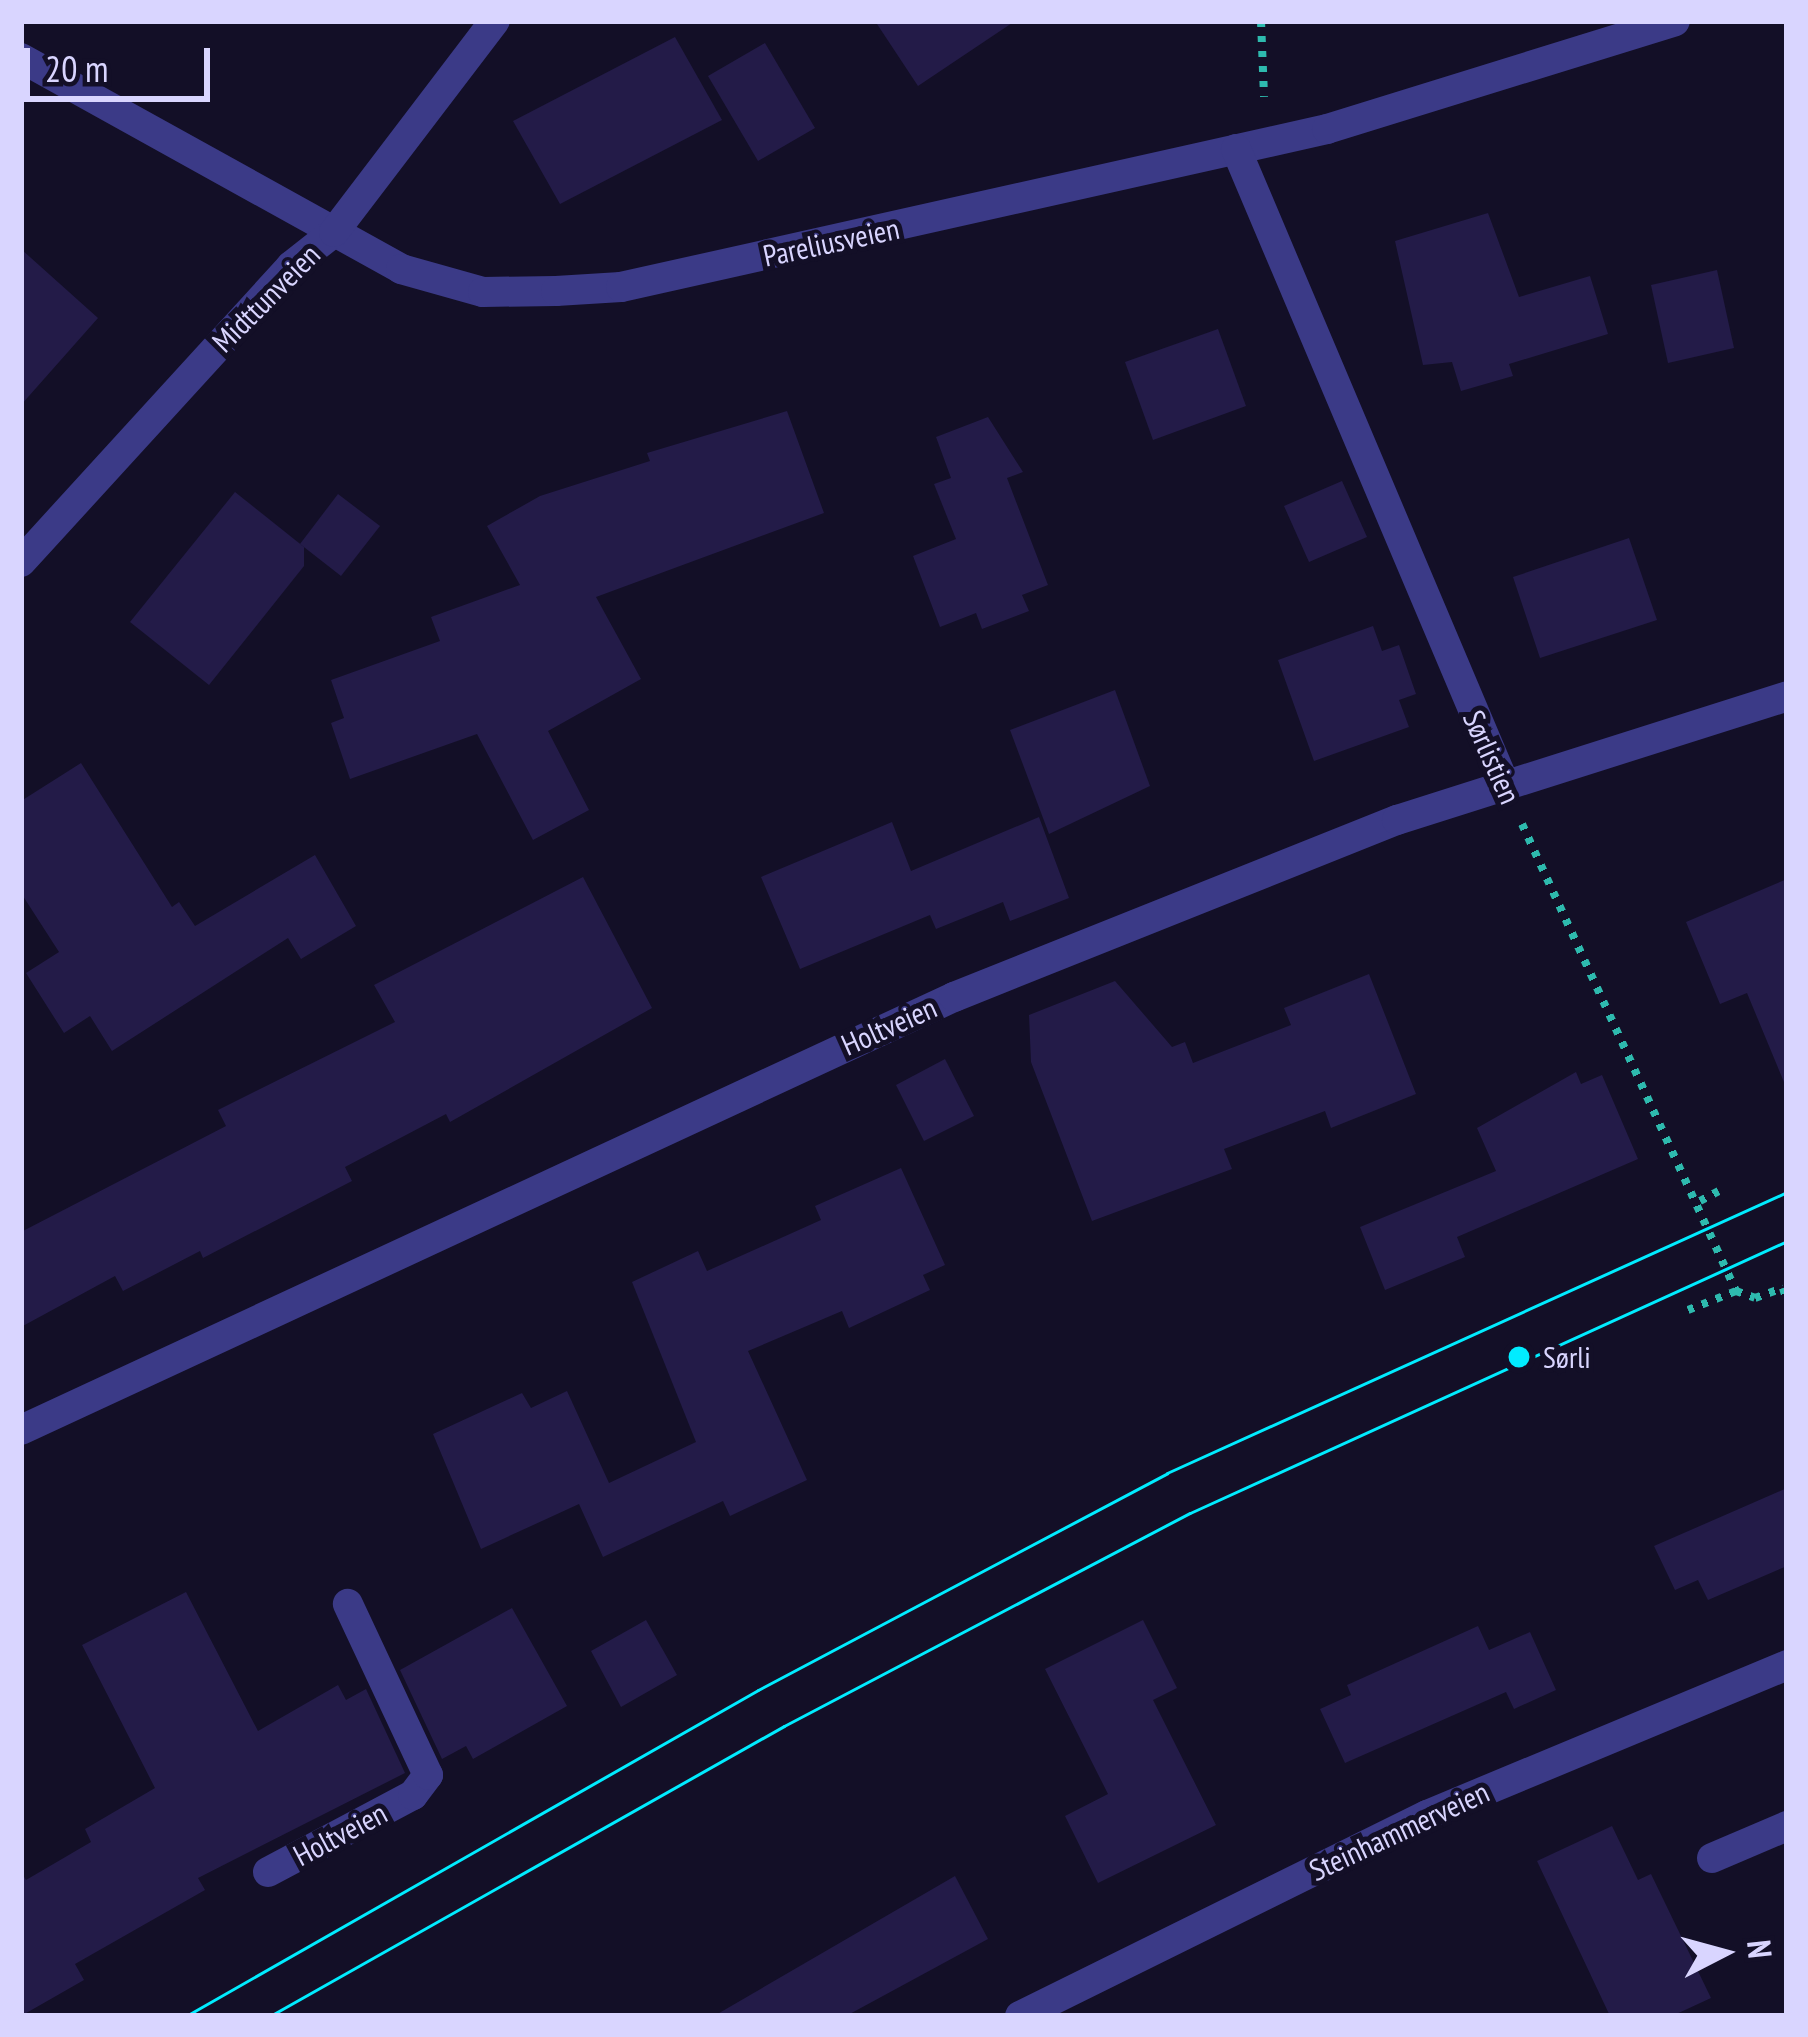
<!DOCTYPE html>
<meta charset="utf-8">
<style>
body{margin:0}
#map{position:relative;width:1808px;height:2037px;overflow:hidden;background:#130f27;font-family:"PT Sans Narrow",sans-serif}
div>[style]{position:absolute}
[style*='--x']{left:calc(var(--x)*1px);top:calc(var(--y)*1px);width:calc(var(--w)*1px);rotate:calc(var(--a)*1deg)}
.building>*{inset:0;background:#231b48}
.path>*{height:8px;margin-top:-4px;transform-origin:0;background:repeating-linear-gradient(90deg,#2ebaae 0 6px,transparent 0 15px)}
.lane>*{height:30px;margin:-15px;padding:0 15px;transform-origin:15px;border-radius:15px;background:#3b3a87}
.street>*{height:30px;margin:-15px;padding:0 15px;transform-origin:15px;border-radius:15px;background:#3b3a87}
.tram>*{height:3px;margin:-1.5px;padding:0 1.5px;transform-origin:1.5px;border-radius:1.5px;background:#01ecff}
.dots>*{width:33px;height:33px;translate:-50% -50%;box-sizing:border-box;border:6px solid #130f27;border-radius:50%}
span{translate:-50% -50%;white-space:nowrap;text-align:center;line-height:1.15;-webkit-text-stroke:10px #130f27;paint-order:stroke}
.street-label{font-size:30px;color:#d9d5ff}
.poi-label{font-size:30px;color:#d9d5ff}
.left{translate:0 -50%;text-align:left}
.frame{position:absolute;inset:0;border:24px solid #d9d5ff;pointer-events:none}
.north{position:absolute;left:1664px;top:1893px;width:120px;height:120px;-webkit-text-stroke:9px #130f27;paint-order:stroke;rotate:84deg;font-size:33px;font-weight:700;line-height:48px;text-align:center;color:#d9d5ff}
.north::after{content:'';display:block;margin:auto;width:42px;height:54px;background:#d9d5ff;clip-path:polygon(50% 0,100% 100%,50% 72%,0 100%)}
.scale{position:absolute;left:24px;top:48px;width:186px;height:54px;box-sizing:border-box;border:6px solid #d9d5ff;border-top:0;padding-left:15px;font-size:36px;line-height:42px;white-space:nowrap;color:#d9d5ff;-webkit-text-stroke:9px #130f27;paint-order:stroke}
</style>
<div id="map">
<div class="building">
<div style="clip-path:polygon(875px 21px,1015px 21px,918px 86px)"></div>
<div style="clip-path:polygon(675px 37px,722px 120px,560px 204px,513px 121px)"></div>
<div style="clip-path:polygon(765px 43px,815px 128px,758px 161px,708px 76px)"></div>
<div style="clip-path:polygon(1488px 213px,1519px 297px,1590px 276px,1608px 334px,1509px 364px,1513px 376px,1461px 391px,1452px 362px,1423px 365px,1395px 241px)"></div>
<div style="clip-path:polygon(21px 249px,98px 318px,21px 405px)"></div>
<div style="clip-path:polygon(1717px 270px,1734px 348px,1668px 363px,1651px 285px)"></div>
<div style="clip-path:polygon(1218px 329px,1246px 406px,1153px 440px,1125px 362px)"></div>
<div style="clip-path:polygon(787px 411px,824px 513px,596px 597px,641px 679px,548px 731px,589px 810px,533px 840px,477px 734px,350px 779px,331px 723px,344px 718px,331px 680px,440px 641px,431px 617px,520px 585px,487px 526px,540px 496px,650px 461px,647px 453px)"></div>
<div style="clip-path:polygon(988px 417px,1023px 472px,1007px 478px,1048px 585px,1022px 595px,1029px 611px,982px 629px,976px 613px,940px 627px,913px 556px,956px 539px,934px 484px,951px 478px,936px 437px)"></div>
<div style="clip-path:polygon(1342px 481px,1367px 537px,1309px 562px,1284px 506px)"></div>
<div style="clip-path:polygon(235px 492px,304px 547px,304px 566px,209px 685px,130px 622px)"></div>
<div style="clip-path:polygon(338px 494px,380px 526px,341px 576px,300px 544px)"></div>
<div style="clip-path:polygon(1629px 538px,1657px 620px,1540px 658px,1513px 577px)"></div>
<div style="clip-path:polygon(1373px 626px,1382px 651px,1399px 645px,1416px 694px,1399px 700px,1409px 727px,1314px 761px,1278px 660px)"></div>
<div style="clip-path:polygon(1115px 690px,1150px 786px,1049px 834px,1010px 730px)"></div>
<div style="clip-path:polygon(81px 763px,172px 907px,179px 902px,195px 926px,315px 855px,356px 926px,301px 959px,288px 938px,112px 1051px,90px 1016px,64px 1033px,26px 973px,59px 952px,21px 893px,21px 801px)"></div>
<div style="clip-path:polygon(1039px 817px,1069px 898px,1010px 921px,1003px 902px,936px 929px,930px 915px,800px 969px,761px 877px,892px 822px,911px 871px)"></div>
<div style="clip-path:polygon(583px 877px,652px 1008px,450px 1122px,446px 1114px,345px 1167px,352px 1181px,203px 1258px,200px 1251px,123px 1291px,115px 1276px,21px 1327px,21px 1232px,226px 1126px,218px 1110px,395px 1022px,374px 985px)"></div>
<div style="clip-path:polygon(1787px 879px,1787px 1087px,1786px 1087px,1747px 993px,1720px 1004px,1686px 922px)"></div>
<div style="clip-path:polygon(1369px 974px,1416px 1094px,1331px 1128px,1325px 1111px,1224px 1149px,1232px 1169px,1092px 1221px,1031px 1062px,1029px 1015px,1115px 981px,1172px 1047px,1185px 1042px,1193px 1063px,1291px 1025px,1284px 1008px)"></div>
<div style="clip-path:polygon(945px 1059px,974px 1116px,924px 1141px,896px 1085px)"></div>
<div style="clip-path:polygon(1576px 1072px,1581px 1084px,1602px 1075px,1638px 1159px,1457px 1237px,1465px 1257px,1385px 1290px,1360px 1227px,1496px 1171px,1477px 1128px)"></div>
<div style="clip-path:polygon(901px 1168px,945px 1265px,923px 1275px,930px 1290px,849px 1328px,842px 1311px,748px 1351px,807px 1480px,730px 1516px,723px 1501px,603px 1557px,579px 1504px,481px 1549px,433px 1434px,522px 1393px,531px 1408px,567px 1391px,609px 1483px,696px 1442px,632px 1282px,698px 1251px,707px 1271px,821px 1220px,815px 1206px)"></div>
<div style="clip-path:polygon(1787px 1488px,1787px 1566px,1708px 1600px,1698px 1580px,1675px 1590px,1654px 1546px)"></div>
<div style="clip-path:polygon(186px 1592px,258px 1731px,338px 1685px,346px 1700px,366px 1689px,405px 1773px,198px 1878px,205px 1890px,75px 1964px,84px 1980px,21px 2016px,21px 1872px,26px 1880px,91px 1842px,85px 1829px,155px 1788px,82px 1645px)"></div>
<div style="clip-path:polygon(512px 1608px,567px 1706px,473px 1759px,466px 1746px,442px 1759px,400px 1670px)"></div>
<div style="clip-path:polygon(646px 1620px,677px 1675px,621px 1707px,591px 1651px)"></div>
<div style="clip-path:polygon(1143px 1620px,1177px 1688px,1153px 1700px,1216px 1825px,1098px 1883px,1065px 1816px,1108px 1794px,1045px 1669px)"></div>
<div style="clip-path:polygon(1478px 1626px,1489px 1650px,1530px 1632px,1556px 1690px,1514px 1709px,1506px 1692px,1345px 1763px,1320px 1709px,1351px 1695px,1347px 1685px)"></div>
<div style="clip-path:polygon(1612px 1826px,1638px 1880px,1651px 1874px,1711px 1998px,1672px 2016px,1610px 2016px,1537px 1861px)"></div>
<div style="clip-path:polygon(955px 1876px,988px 1939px,846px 2016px,714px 2016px)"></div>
</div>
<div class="path">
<div style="--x:1261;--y:21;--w:76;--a:87.7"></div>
<div style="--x:1522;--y:824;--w:514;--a:65.38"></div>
<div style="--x:1736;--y:1291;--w:20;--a:20"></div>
<div style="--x:1755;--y:1298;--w:30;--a:-20"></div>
<div style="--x:1783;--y:1288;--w:14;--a:73"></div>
<div style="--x:1700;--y:1201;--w:21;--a:-28"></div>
<div style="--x:1688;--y:1310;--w:52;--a:-21.6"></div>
</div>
<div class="lane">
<div style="--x:1712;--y:1858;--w:82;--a:-23.1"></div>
<div style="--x:268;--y:1872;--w:164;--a:-28"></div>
<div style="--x:413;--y:1795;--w:25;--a:-53"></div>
<div style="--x:428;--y:1775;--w:189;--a:-115.1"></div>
</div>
<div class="street">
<div style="--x:21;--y:58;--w:435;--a:29"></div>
<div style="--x:401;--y:269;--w:85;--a:15.7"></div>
<div style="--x:483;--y:292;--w:73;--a:-0.8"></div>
<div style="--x:556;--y:291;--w:65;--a:-3.5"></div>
<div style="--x:621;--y:287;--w:723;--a:-12.61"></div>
<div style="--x:1327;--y:129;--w:364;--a:-17.2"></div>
<div style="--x:1236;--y:149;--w:691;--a:67.07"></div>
<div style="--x:21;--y:562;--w:401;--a:-47.6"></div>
<div style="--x:291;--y:266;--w:55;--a:-38.3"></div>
<div style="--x:334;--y:232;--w:265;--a:-52.7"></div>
<div style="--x:21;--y:1430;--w:1029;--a:-24.9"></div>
<div style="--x:954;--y:997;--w:477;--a:-21.8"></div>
<div style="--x:1397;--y:820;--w:409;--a:-17.6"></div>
<div style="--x:1020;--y:2016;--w:454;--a:-26.3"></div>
<div style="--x:1427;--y:1815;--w:390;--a:-22.6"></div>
</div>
<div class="tram">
<div style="--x:186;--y:2016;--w:658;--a:-29.68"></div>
<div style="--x:758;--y:1690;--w:463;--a:-27.9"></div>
<div style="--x:1167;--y:1473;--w:681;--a:-24.38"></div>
<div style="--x:270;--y:2016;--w:590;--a:-29.43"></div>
<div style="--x:784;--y:1726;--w:458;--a:-27.7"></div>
<div style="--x:1190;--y:1513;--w:656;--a:-24.49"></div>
</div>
<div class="dots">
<div style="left:1519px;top:1357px;background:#01ecff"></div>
</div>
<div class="street-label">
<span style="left:831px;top:242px;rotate:-12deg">Pareliusveien</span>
<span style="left:266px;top:298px;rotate:-45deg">Midttunveien</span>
<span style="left:1492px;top:757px;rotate:66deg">Sørlistien</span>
<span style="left:889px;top:1026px;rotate:-24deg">Holtveien</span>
<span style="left:1399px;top:1831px;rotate:-25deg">Steinhammerveien</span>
<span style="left:340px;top:1834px;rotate:-28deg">Holtveien</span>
</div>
<div class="poi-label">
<span class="left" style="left:1543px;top:1357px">Sørli</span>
</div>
<div class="frame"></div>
<div class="north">N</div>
<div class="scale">20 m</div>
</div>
